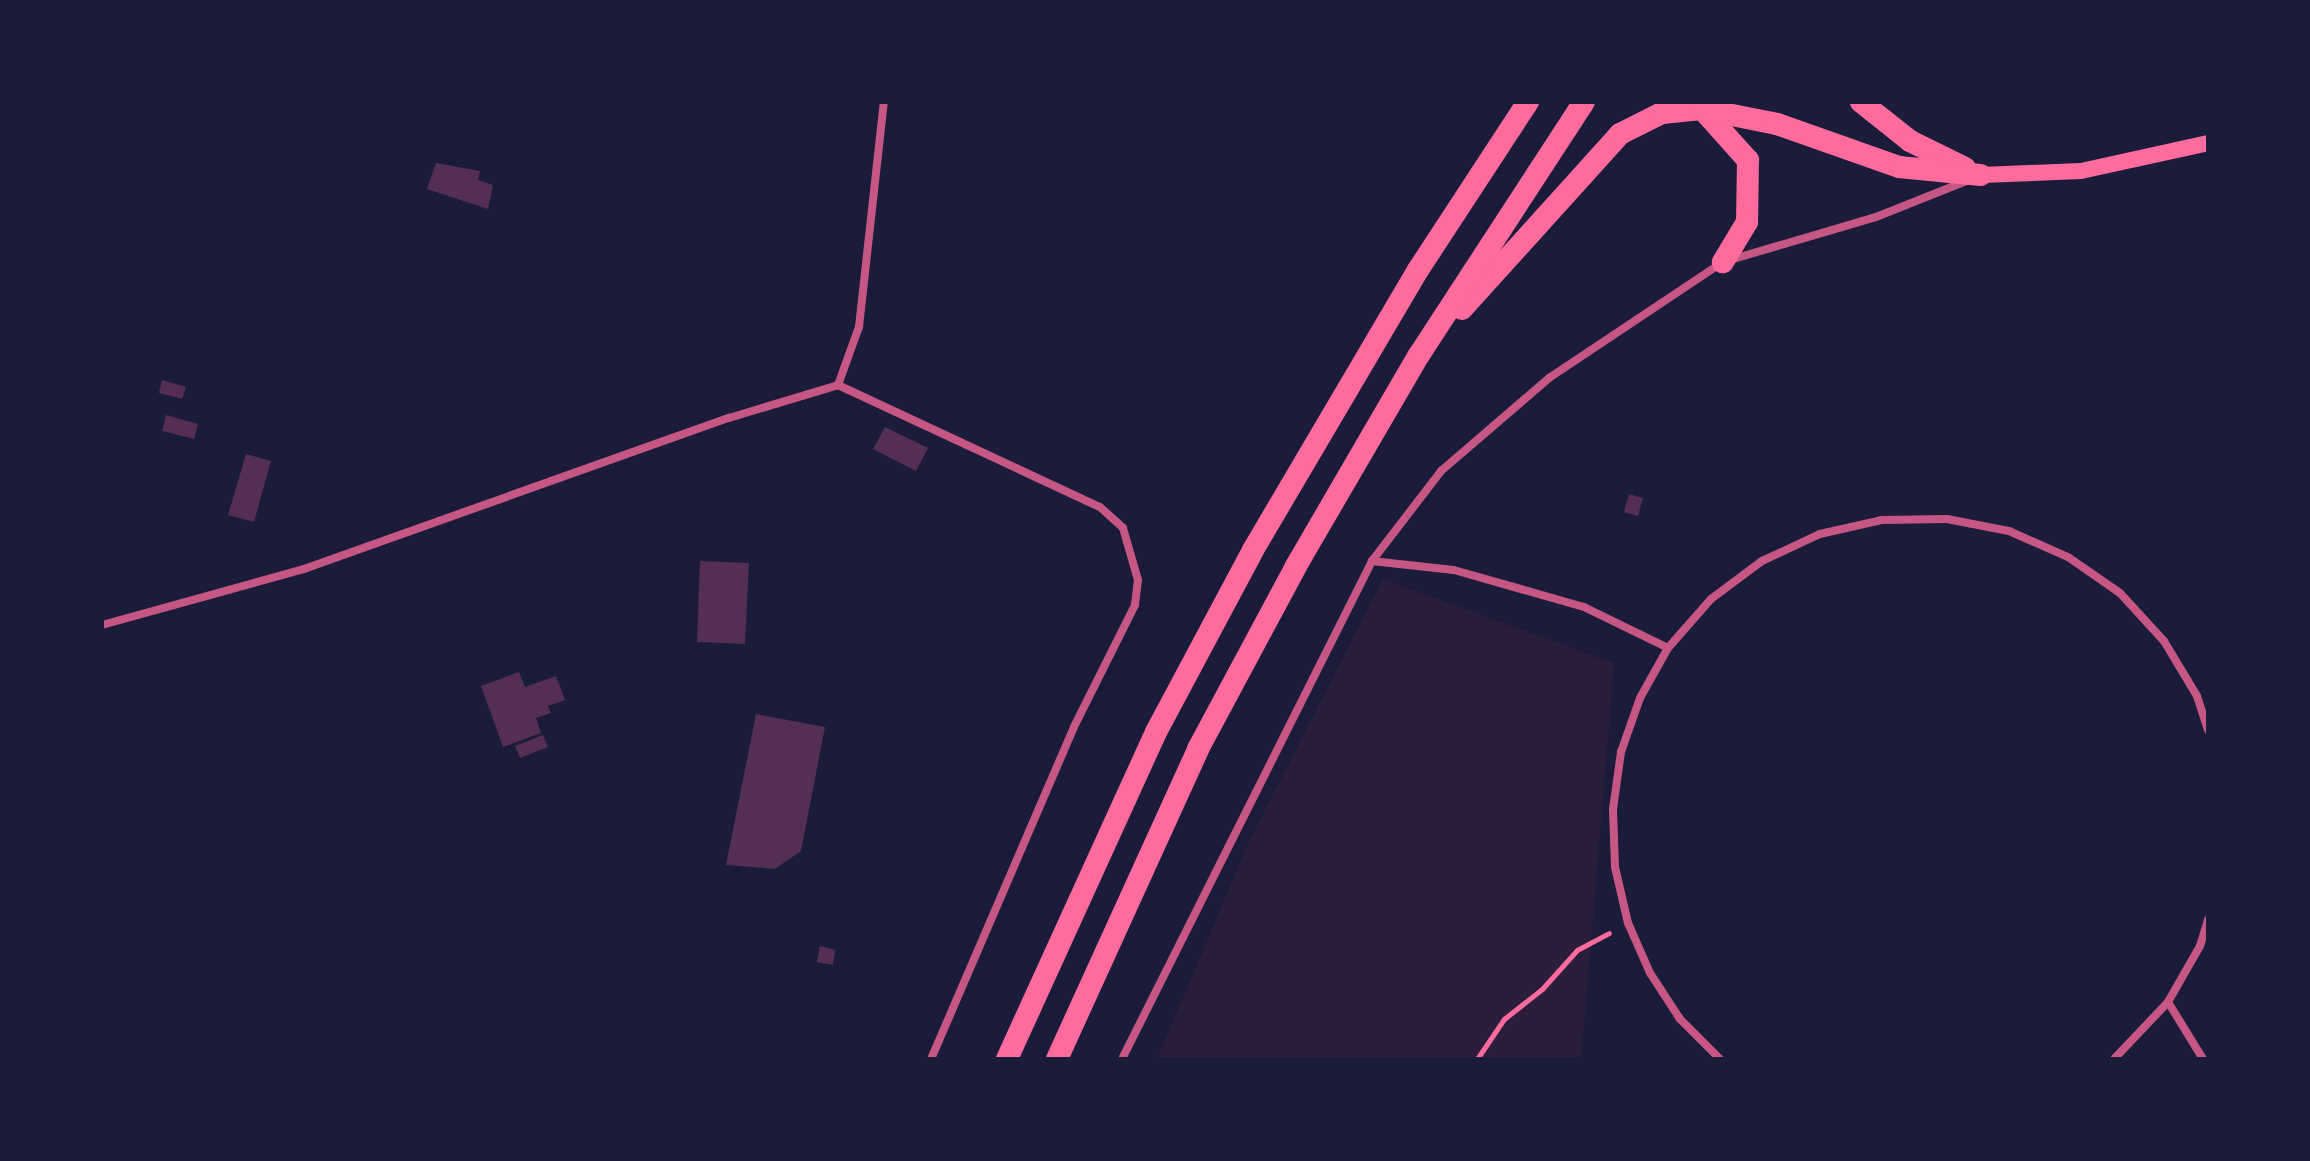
<!DOCTYPE html>
<style>
body{margin:0}
#map{position:relative;width:2310px;height:1161px;overflow:hidden;background:#1b1b3a;font-family:Manrope,sans-serif}
div>[style]{position:absolute}
[style*='--x']{left:calc(var(--x)*1px);top:calc(var(--y)*1px);width:calc(var(--w)*1px);rotate:calc(var(--a)*1deg)}
.green>*{inset:0;background:#2a1e3b}
.building>*{inset:0;background:#542f53}
.path>*{height:5px;margin:-2.5px;padding:0 2.5px;transform-origin:2.5px;border-radius:2.5px;background:#ff6b9d}
.minor>*{height:8px;margin:-4px;padding:0 4px;transform-origin:4px;border-radius:4px;background:#c65784}
.secondary>*{height:16px;margin:-8px;padding:0 8px;transform-origin:8px;border-radius:8px;background:#ff6b9d}
.trunk>*{height:22px;margin:-11px;padding:0 11px;transform-origin:11px;border-radius:11px;background:#ff6b9d}
span{translate:-50% -50%;white-space:nowrap;text-align:center;line-height:1.15;-webkit-text-stroke:6px #1b1b3a;paint-order:stroke}
.frame{position:absolute;inset:0;border:104px solid #1b1b3a;pointer-events:none}
</style>
<div id="map">
<div class="green">
<div style="clip-path:polygon(1383px 579px,1614px 663px,1581px 1059px,1157px 1059px,1250px 839px)"></div>
</div>
<div class="building">
<div style="clip-path:polygon(436px 163px,480px 171px,478px 180px,493px 185px,488px 209px,427px 189px)"></div>
<div style="clip-path:polygon(162px 380px,186px 387px,182px 399px,159px 393px)"></div>
<div style="clip-path:polygon(166px 415px,198px 424px,194px 439px,162px 431px)"></div>
<div style="clip-path:polygon(885px 427px,928px 448px,916px 471px,873px 449px)"></div>
<div style="clip-path:polygon(246px 454px,271px 461px,254px 522px,228px 515px)"></div>
<div style="clip-path:polygon(1629px 494px,1643px 498px,1638px 516px,1624px 512px)"></div>
<div style="clip-path:polygon(700px 561px,749px 563px,745px 644px,697px 642px)"></div>
<div style="clip-path:polygon(519px 672px,525px 687px,556px 676px,565px 700px,548px 706px,551px 713px,536px 718px,541px 733px,503px 747px,481px 686px)"></div>
<div style="clip-path:polygon(756px 714px,825px 727px,801px 851px,775px 869px,726px 865px)"></div>
<div style="clip-path:polygon(543px 735px,548px 747px,520px 758px,515px 746px)"></div>
<div style="clip-path:polygon(820px 946px,835px 950px,833px 965px,817px 962px)"></div>
</div>
<div class="path">
<div style="--x:1477;--y:1059;--w:48;--a:-56"></div>
<div style="--x:1504;--y:1019;--w:48;--a:-38.3"></div>
<div style="--x:1542;--y:989;--w:52;--a:-48.1"></div>
<div style="--x:1577;--y:950;--w:36;--a:-28"></div>
</div>
<div class="minor">
<div style="--x:838;--y:385;--w:289;--a:25"></div>
<div style="--x:1100;--y:507;--w:31;--a:42"></div>
<div style="--x:1123;--y:528;--w:54;--a:73.9"></div>
<div style="--x:1138;--y:580;--w:25;--a:97"></div>
<div style="--x:1135;--y:605;--w:136;--a:116.6"></div>
<div style="--x:1074;--y:727;--w:361;--a:113.3"></div>
<div style="--x:838;--y:385;--w:62;--a:-70.1"></div>
<div style="--x:859;--y:327;--w:226;--a:-83.7"></div>
<div style="--x:1372;--y:561;--w:82;--a:6.3"></div>
<div style="--x:1454;--y:570;--w:135;--a:15.9"></div>
<div style="--x:1584;--y:607;--w:93;--a:26"></div>
<div style="--x:102;--y:625;--w:210;--a:-15.5"></div>
<div style="--x:304;--y:569;--w:451;--a:-19.6"></div>
<div style="--x:729;--y:418;--w:114;--a:-16.8"></div>
<div style="--x:2168;--y:1002;--w:67;--a:58.4"></div>
<div style="--x:1122;--y:1059;--w:557;--a:-63.34"></div>
<div style="--x:1372;--y:561;--w:113;--a:-52.5"></div>
<div style="--x:1441;--y:471;--w:143;--a:-40.7"></div>
<div style="--x:1549;--y:378;--w:209;--a:-33.7"></div>
<div style="--x:1723;--y:262;--w:159;--a:-16.4"></div>
<div style="--x:1876;--y:217;--w:100;--a:-21.7"></div>
<div style="--x:1720;--y:1059;--w:57;--a:-135"></div>
<div style="--x:1680;--y:1019;--w:55;--a:-123.1"></div>
<div style="--x:1650;--y:973;--w:55;--a:-113.7"></div>
<div style="--x:1628;--y:923;--w:57;--a:-103.1"></div>
<div style="--x:1615;--y:867;--w:58;--a:-92"></div>
<div style="--x:1613;--y:809;--w:58;--a:-82"></div>
<div style="--x:1621;--y:752;--w:57;--a:-70.6"></div>
<div style="--x:1640;--y:698;--w:57;--a:-60.8"></div>
<div style="--x:1668;--y:648;--w:65;--a:-48.7"></div>
<div style="--x:1711;--y:599;--w:64;--a:-36.7"></div>
<div style="--x:1762;--y:561;--w:64;--a:-25"></div>
<div style="--x:1820;--y:534;--w:64;--a:-12.7"></div>
<div style="--x:1882;--y:520;--w:65;--a:-0.9"></div>
<div style="--x:1947;--y:519;--w:63;--a:11"></div>
<div style="--x:2009;--y:531;--w:64;--a:23.8"></div>
<div style="--x:2068;--y:557;--w:63;--a:34.7"></div>
<div style="--x:2120;--y:593;--w:65;--a:47.5"></div>
<div style="--x:2164;--y:641;--w:64;--a:59"></div>
<div style="--x:2197;--y:696;--w:36;--a:72"></div>
<div style="--x:2114;--y:1059;--w:79;--a:-46.5"></div>
<div style="--x:2168;--y:1002;--w:64;--a:-60.3"></div>
<div style="--x:2200;--y:946;--w:28;--a:-73"></div>
</div>
<div class="secondary">
<div style="--x:1981;--y:175;--w:100;--a:-2.3"></div>
<div style="--x:2081;--y:171;--w:130;--a:-12.4"></div>
</div>
<div class="trunk">
<div style="--x:1861;--y:102;--w:63;--a:38.5"></div>
<div style="--x:1910;--y:141;--w:61;--a:26.1"></div>
<div style="--x:1702;--y:109;--w:69;--a:48"></div>
<div style="--x:1748;--y:160;--w:62;--a:90.9"></div>
<div style="--x:1747;--y:222;--w:47;--a:121"></div>
<div style="--x:1462;--y:309;--w:236;--a:-47.9"></div>
<div style="--x:1620;--y:134;--w:47;--a:-26.6"></div>
<div style="--x:1662;--y:113;--w:40;--a:-5.7"></div>
<div style="--x:1702;--y:109;--w:76;--a:11.3"></div>
<div style="--x:1777;--y:124;--w:129;--a:19.4"></div>
<div style="--x:1899;--y:167;--w:82;--a:5.6"></div>
<div style="--x:1007;--y:1059;--w:359;--a:-65.5"></div>
<div style="--x:1156;--y:732;--w:206;--a:-61.9"></div>
<div style="--x:1253;--y:550;--w:325;--a:-59.5"></div>
<div style="--x:1418;--y:270;--w:201;--a:-56.8"></div>
<div style="--x:1057;--y:1059;--w:341;--a:-65.5"></div>
<div style="--x:1198;--y:749;--w:208;--a:-61.8"></div>
<div style="--x:1296;--y:566;--w:244;--a:-59.8"></div>
<div style="--x:1419;--y:355;--w:302;--a:-56.9"></div>
</div>
<div class="frame"></div>
</div>
